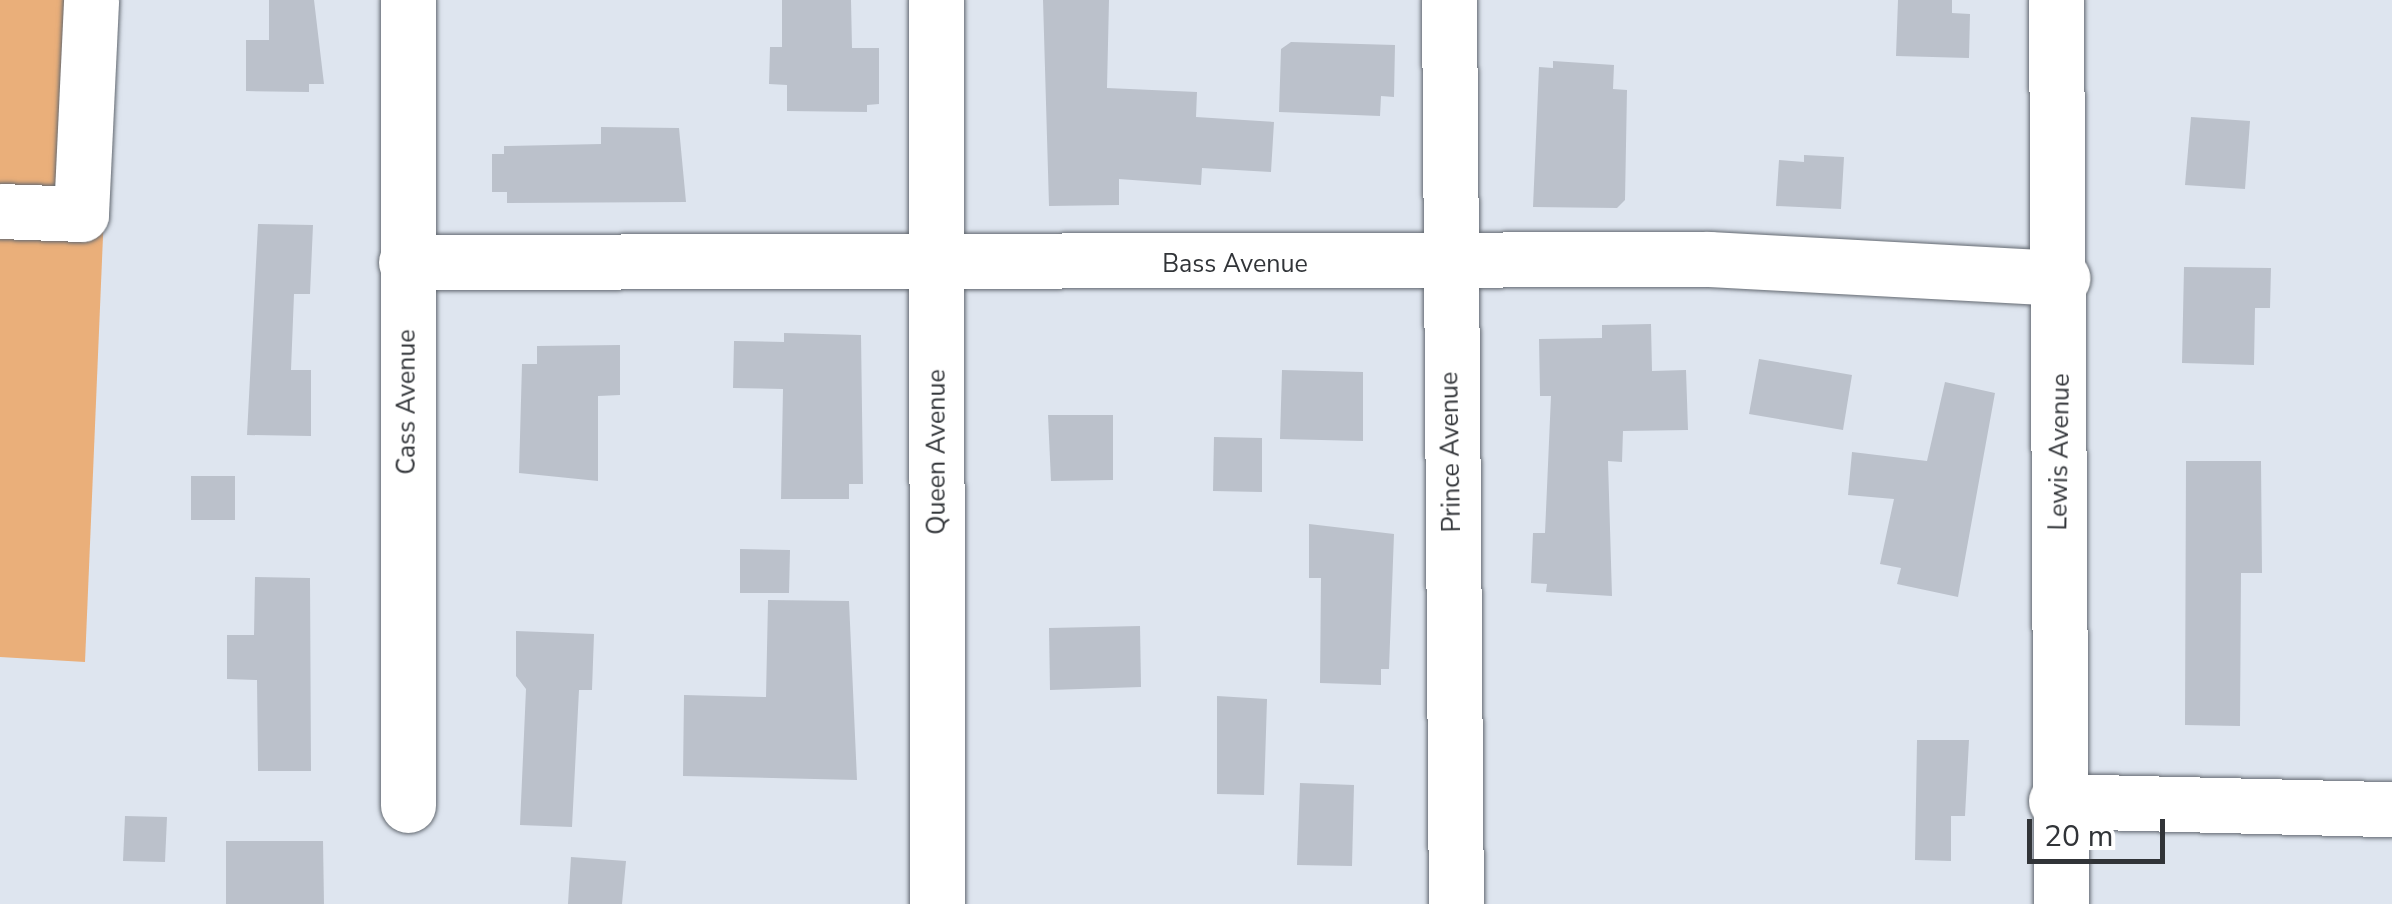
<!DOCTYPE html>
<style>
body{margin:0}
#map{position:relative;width:2392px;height:904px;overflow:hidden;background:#dee5ef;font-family:"Nunito Sans",sans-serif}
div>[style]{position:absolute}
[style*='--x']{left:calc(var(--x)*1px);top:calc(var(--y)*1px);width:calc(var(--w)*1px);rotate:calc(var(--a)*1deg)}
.green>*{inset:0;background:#eaaf7a}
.building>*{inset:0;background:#bbc1cb}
.roads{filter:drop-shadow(0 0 2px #636971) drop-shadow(0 0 2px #636971)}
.minor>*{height:55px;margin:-27.5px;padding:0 27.5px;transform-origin:27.5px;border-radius:27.5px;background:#fff}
span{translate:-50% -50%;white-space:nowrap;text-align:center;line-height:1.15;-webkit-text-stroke:8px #fff;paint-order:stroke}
.street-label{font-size:25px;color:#313438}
.scale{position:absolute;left:2027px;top:819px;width:138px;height:45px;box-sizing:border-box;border:5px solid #313438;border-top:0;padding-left:12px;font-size:30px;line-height:35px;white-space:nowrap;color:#313438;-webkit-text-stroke:8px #fff;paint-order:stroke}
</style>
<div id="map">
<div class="green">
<div style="clip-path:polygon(0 0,113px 0,85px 662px,0 657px)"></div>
</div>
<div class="building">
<div style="clip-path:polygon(269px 0,314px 0,324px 84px,309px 84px,309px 92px,246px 91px,246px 40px,269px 40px)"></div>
<div style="clip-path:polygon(782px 0,851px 0,852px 48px,879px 48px,879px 104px,867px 105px,867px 112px,787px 111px,787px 85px,769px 84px,770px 47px,782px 47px)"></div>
<div style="clip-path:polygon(1043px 0,1109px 0,1107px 88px,1197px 92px,1196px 117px,1274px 122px,1271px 172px,1202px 168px,1201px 185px,1119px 179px,1119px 205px,1049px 206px)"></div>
<div style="clip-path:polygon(1898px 0,1952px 0,1952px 13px,1970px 14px,1969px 58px,1896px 56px)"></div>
<div style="clip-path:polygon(1291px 42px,1395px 45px,1394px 97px,1381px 96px,1380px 116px,1279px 112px,1281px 49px)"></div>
<div style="clip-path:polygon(1553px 61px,1614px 65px,1613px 89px,1627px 90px,1625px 200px,1617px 208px,1533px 207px,1539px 67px,1553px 68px)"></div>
<div style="clip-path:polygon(2191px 117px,2250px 121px,2245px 189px,2185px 185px)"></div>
<div style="clip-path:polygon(601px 127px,679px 128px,686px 202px,507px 203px,507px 192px,492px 192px,492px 154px,504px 154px,504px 146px,601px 144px)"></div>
<div style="clip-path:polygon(1804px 155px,1844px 157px,1841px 209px,1776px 206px,1779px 160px,1804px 162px)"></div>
<div style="clip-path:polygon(258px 224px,313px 225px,310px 294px,294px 294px,291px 370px,311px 370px,311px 436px,247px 435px)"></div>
<div style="clip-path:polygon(2184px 267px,2271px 268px,2270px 308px,2255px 308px,2254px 365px,2182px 363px)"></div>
<div style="clip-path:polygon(1651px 324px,1652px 371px,1686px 370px,1688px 430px,1623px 431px,1622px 462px,1608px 461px,1612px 596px,1546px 592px,1547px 584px,1531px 583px,1533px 533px,1545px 533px,1551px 396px,1540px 396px,1539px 339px,1602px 338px,1602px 325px)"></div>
<div style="clip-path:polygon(784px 333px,861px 335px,863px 484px,849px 484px,849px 499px,781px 499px,783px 389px,733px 388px,734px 341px,784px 342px)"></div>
<div style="clip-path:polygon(620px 345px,620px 395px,598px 396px,598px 481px,519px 473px,522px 364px,537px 364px,537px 346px)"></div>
<div style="clip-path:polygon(1759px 359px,1852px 375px,1843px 430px,1749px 414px)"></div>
<div style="clip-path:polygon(1282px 370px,1363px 372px,1363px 441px,1280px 439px)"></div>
<div style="clip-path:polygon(1945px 382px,1995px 393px,1958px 597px,1897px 584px,1901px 568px,1880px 564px,1894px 499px,1848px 495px,1852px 452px,1927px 461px)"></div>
<div style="clip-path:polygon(1048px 415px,1113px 415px,1113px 480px,1051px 481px)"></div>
<div style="clip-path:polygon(1214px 437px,1262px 438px,1262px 492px,1213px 491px)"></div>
<div style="clip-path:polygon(2186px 461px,2261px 461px,2262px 573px,2241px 573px,2240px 726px,2185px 725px)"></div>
<div style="clip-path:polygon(191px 476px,235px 476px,235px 520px,191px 520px)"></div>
<div style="clip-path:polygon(1309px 524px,1394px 534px,1389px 669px,1381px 669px,1381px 685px,1320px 683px,1321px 578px,1309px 578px)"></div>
<div style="clip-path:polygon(740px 549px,790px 550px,789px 593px,740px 593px)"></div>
<div style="clip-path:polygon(255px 577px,310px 578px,311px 771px,258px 771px,257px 680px,227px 679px,227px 635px,254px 635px)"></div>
<div style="clip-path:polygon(768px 600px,849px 601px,857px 780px,683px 776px,684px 695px,766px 697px)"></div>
<div style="clip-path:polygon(1140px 626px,1141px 687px,1050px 690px,1049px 628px)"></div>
<div style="clip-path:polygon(516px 631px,594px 634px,592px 690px,579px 690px,572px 827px,520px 825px,526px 689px,516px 676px)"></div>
<div style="clip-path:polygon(1217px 696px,1267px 699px,1264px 795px,1217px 794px)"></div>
<div style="clip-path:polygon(1917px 740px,1969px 740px,1965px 816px,1951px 816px,1951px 861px,1915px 860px)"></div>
<div style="clip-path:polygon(1300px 783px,1354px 785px,1352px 866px,1297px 865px)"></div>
<div style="clip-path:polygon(125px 816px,167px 817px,165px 862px,123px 861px)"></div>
<div style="clip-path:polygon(226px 841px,323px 841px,324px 904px,226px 904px)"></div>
<div style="clip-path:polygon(571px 857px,626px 861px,622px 904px,568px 904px)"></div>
</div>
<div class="roads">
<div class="minor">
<div style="--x:408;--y:0;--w:805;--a:90"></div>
<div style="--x:936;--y:0;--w:904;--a:89.94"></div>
<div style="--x:1449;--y:0;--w:904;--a:89.56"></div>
<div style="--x:2056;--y:0;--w:904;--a:89.68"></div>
<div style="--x:0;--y:211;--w:81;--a:2.1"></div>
<div style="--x:81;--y:214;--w:214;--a:-87.3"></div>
<div style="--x:406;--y:262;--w:1303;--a:-0.13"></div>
<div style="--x:1709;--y:259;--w:354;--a:3.1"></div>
<div style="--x:2056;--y:801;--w:336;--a:1.4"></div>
</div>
</div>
<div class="street-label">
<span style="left:1235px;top:264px">Bass Avenue</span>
<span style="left:407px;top:402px;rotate:-90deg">Cass Avenue</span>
<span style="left:937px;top:452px;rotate:-90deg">Queen Avenue</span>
<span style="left:1451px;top:452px;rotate:-91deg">Prince Avenue</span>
<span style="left:2060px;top:452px;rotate:-89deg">Lewis Avenue</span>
</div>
<div class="scale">20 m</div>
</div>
